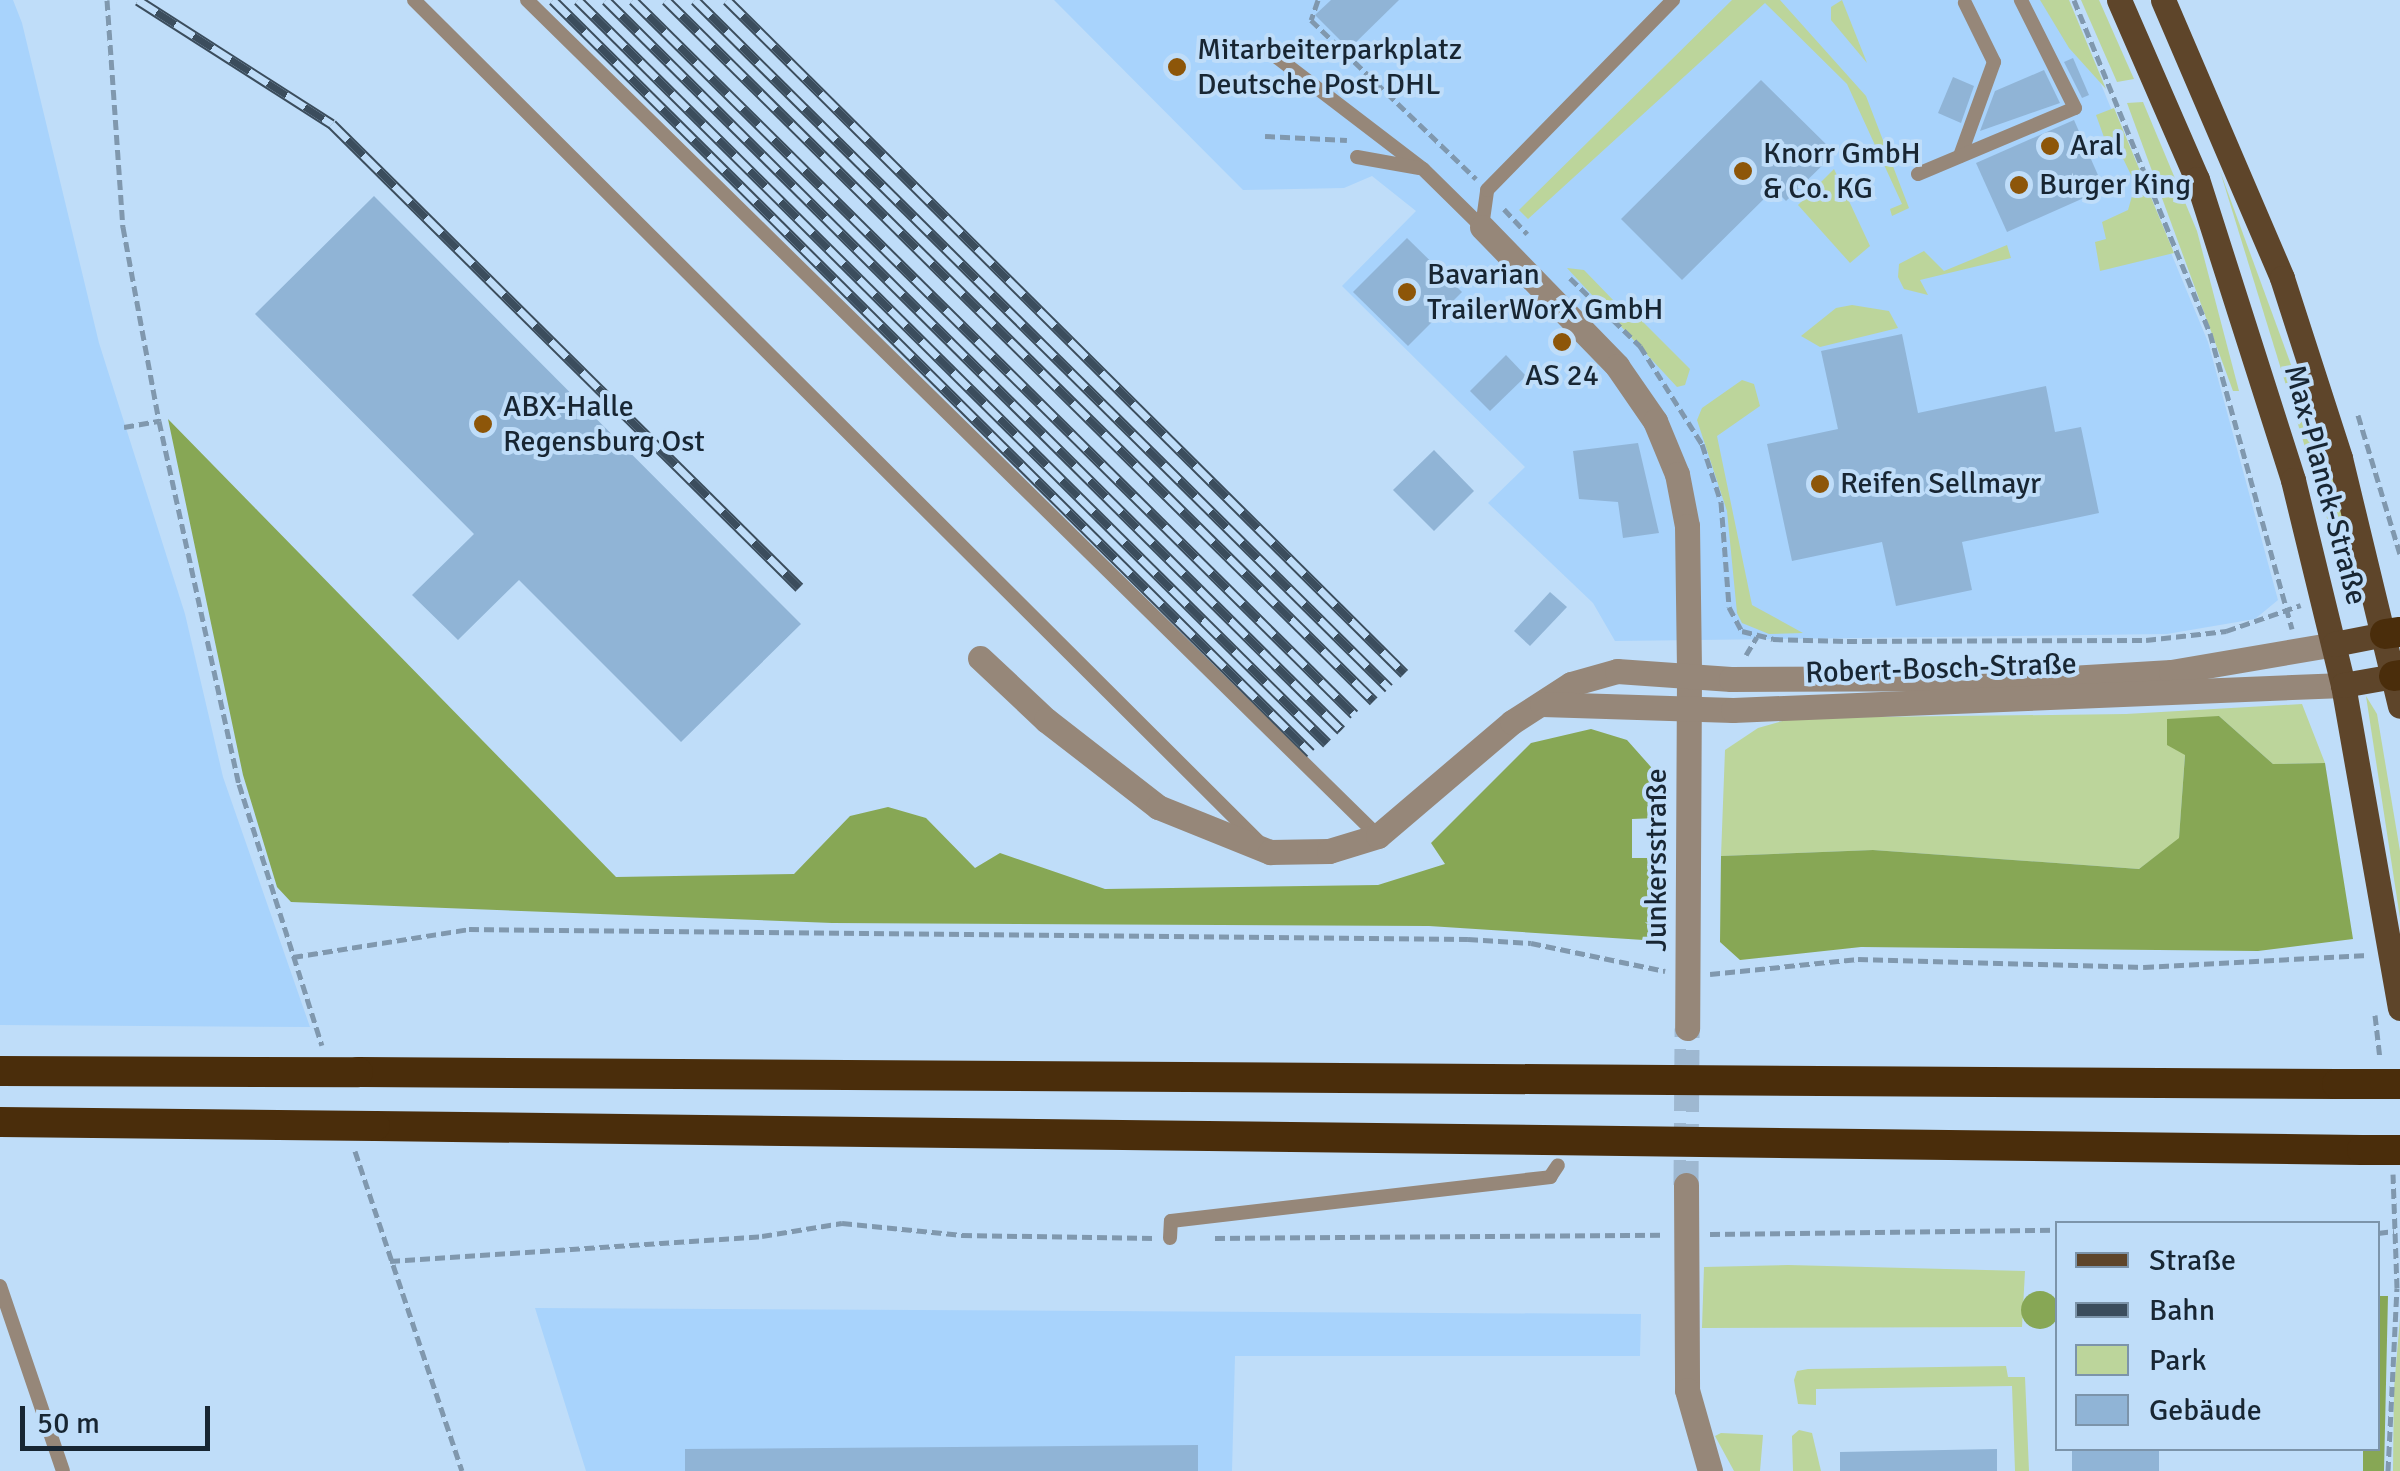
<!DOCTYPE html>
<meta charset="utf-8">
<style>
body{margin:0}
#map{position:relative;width:2400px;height:1471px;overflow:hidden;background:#bfddf9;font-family:Signika,sans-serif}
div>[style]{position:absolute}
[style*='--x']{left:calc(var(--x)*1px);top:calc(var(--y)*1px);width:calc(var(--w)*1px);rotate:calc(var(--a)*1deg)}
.built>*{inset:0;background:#a8d3fc}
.green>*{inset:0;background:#bcd59b}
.forest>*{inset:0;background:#87a755}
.round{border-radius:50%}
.building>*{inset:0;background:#90b4d6}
.street-tunnel>*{height:25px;margin-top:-12.5px;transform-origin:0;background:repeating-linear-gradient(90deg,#9eb8d1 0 25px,transparent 0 37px)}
.path>*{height:5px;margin-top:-2.5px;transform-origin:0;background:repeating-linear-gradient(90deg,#8098ae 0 10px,transparent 0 15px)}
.lane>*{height:14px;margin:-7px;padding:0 7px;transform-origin:7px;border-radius:7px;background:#968779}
.street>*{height:25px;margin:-12.5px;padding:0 12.5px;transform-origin:12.5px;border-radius:12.5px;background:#968779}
.primary>*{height:25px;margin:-12.5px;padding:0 12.5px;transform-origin:12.5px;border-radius:12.5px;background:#5e452a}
.highway>*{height:30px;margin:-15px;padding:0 15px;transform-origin:15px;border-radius:15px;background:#4a2d0b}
.rail>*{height:11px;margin-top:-5.5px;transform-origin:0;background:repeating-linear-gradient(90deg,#bfddf9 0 22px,#3b4d5d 0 44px);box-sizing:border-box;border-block:2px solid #3b4d5d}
.highway-bridge>*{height:30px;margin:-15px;padding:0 15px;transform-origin:15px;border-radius:15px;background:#4a2d0b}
.dots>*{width:28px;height:28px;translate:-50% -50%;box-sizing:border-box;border:5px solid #bfddf9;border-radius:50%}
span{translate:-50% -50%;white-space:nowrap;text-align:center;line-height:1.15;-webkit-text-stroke:8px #bfddf9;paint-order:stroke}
.poi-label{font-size:30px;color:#182633}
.left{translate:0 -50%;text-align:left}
.street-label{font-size:30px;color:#182633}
.legend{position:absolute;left:2055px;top:1221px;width:325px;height:230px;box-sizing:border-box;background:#bfddf9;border:2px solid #7c94aa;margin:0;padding:12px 18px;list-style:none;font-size:30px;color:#182633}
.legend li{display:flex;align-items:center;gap:20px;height:50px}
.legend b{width:50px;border:2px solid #7c94aa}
.scale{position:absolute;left:20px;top:1406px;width:190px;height:45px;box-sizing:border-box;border:5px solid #182633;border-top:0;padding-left:12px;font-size:30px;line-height:35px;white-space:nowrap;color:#182633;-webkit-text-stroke:8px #bfddf9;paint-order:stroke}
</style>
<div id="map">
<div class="built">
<div style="clip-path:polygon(0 0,13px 0,22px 23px,99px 343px,185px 614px,223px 777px,310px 1027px,0 1025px)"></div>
<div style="clip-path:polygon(1054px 0,2066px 0,2208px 342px,2278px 600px,2255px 619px,2167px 634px,1615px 641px,1593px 603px,1488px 503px,1525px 467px,1342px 286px,1416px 211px,1372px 176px,1344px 188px,1243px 190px)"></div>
<div style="clip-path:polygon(535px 1308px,1641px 1314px,1640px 1356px,1235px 1356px,1232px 1471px,586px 1471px)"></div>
</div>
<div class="green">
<div style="clip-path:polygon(1732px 0,1780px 0,1866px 96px,1909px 208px,1892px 216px,1890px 209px,1902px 204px,1847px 84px,1765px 3px,1528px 219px,1519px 210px)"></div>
<div style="clip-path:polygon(1842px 0,1867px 63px,1831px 20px,1831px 7px)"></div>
<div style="clip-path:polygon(2040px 0,2069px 0,2106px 89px,2069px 48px)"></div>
<div style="clip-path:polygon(2081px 0,2099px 0,2134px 79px,2117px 82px)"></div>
<div style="clip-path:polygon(2143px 102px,2197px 231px,2239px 391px,2233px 391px,2127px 103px)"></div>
<div style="clip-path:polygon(2114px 108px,2174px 253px,2100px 271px,2095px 242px,2106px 239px,2102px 222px,2128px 210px,2132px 196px,2133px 179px,2114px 140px,2105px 140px,2096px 115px)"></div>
<div style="clip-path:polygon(1834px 169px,1870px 246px,1850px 263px,1798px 205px)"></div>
<div style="clip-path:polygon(2220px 171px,2334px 482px,2357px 573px,2345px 577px)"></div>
<div style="clip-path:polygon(2007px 245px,2011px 258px,1920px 280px,1928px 295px,1904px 289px,1898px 277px,1899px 264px,1924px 251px,1944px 271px)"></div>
<div style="clip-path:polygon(1567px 268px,1584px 270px,1615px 302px,1622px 301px,1690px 369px,1685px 385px,1677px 387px)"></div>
<div style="clip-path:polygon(1852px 305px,1889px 311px,1898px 328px,1820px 347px,1801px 336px,1836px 308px)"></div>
<div style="clip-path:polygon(1742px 380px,1754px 384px,1760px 406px,1717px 436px,1752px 605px,1803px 633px,1769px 634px,1742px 623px,1737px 613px,1727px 511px,1697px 420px,1702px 408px)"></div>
<div style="clip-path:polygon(2366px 696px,2377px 714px,2400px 851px,2400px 918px)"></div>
<div style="clip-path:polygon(2302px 704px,2325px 763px,2273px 764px,2219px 716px,2185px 754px,2179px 839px,2139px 869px,1873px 850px,1721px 856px,1725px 750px,1758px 728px,1793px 718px,2126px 714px)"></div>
<div style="clip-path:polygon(1788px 1265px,2025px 1271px,2022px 1327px,1702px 1328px,1704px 1267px)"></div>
<div style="clip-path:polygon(2400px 1318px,2400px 1471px,2393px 1471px,2394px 1389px)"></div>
<div style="clip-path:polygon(2006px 1366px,2008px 1377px,2025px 1377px,2029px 1471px,2015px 1471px,2012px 1386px,1816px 1389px,1816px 1405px,1798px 1404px,1794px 1380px,1797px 1371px,1808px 1369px)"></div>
<div style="clip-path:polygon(1799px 1430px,1812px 1433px,1821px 1471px,1793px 1471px,1792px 1436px)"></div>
<div style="clip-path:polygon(1721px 1433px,1763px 1435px,1760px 1471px,1734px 1471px,1715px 1436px)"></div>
</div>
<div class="forest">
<div style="clip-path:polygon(168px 419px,616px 877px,794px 874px,850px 816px,888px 807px,926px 818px,975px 868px,1000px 853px,1105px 889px,1378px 885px,1445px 864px,1431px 843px,1531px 743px,1591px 729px,1627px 740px,1651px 767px,1657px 818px,1632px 819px,1632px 858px,1658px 858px,1659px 941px,1429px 926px,832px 923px,291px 902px,277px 887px,243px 775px)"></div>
<div style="clip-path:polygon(2219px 716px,2273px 764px,2325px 763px,2353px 939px,2258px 951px,1861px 947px,1740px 960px,1720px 942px,1721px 856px,1873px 850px,2139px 869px,2179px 838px,2185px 755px,2167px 745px,2167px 719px)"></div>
<div class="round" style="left:2021px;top:1291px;width:38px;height:38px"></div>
<div style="clip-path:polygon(2378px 1296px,2388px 1296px,2384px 1471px,2363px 1471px,2363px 1449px,2378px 1448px)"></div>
</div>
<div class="building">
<div style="clip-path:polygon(1331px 0,1399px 0,1349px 49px,1315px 15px)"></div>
<div style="clip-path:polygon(2073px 58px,2089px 95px,2082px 98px,2064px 62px)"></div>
<div style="clip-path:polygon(2044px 70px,2060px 103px,1980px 131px,1995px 91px)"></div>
<div style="clip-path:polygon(1953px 77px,1974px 86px,1961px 123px,1938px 113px)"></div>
<div style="clip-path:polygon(1761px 80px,1835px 153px,1786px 201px,1774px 189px,1682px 280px,1621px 219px)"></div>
<div style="clip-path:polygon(2074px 120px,2104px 189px,2007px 232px,1976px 163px)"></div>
<div style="clip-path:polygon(374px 196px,801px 624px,681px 742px,519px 580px,458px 640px,412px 595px,474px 534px,255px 314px)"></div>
<div style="clip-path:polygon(1407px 238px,1462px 292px,1408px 346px,1353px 292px)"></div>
<div style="clip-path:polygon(1902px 334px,1918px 413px,2046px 386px,2055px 432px,2081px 427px,2099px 513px,1962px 542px,1972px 590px,1896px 606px,1882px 542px,1792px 561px,1767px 444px,1838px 429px,1821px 351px)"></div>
<div style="clip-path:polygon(1506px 355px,1526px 376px,1490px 411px,1470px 391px)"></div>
<div style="clip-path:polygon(1638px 443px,1659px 533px,1623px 538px,1618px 502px,1579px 499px,1573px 451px)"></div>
<div style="clip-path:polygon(1434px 450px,1474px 491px,1434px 531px,1393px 490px)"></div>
<div style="clip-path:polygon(1550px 592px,1567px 607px,1530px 646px,1514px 631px)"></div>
<div style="clip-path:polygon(1198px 1445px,1198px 1471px,685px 1471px,685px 1449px)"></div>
<div style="clip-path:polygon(2072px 1448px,2159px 1448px,2159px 1471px,2072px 1471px)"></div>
<div style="clip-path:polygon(1997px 1449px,1997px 1471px,1840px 1471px,1840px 1452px)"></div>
</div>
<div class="street-tunnel">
<div style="--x:1686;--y:1185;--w:157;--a:-89.6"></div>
</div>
<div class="path">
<div style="--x:107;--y:0;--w:228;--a:86"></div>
<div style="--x:123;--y:227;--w:197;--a:79.5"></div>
<div style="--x:159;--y:421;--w:372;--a:77.6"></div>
<div style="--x:239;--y:784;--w:274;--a:72.4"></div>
<div style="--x:1318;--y:0;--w:21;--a:109"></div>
<div style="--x:1311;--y:20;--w:229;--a:43.9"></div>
<div style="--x:2074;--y:0;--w:360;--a:67.8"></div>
<div style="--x:2210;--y:333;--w:307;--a:74.5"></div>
<div style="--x:1265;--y:136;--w:82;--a:2.8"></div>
<div style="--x:1504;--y:209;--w:34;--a:47"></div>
<div style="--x:1570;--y:278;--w:98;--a:44.2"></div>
<div style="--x:1640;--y:346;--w:116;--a:57.7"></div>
<div style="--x:1702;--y:444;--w:61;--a:71.9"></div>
<div style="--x:1721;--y:502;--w:105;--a:85.6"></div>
<div style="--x:1729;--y:607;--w:27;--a:62"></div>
<div style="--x:1742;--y:631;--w:32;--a:14"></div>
<div style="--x:1773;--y:639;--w:74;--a:1.5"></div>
<div style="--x:1847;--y:641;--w:299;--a:-0.2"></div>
<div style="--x:2146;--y:640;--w:81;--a:-6.4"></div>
<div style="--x:2226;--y:631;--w:79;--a:-19.1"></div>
<div style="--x:2358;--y:415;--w:145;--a:73.2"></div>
<div style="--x:124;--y:427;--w:36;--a:-10"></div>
<div style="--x:1746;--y:655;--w:21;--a:-59"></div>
<div style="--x:293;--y:957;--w:178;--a:-9"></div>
<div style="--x:469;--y:929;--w:999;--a:0.57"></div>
<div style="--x:1468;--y:939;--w:63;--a:3.6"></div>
<div style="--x:1531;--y:943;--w:137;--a:11.8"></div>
<div style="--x:1710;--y:974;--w:149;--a:-5.8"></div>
<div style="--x:1858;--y:959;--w:286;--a:1.6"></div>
<div style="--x:2144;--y:967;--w:224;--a:-3.1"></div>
<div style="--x:2375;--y:1015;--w:44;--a:83.5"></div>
<div style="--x:355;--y:1151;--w:337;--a:71.5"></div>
<div style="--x:2378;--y:1233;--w:16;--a:-7"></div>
<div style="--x:1710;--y:1234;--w:348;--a:-0.7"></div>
<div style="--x:1215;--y:1238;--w:449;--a:-0.4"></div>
<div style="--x:390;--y:1261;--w:373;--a:-3.8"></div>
<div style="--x:762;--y:1236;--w:81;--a:-9.2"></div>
<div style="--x:842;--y:1223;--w:121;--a:5.7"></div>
<div style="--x:962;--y:1235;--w:192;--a:0.9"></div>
<div style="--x:2388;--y:1471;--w:183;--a:-87.2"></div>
<div style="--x:2397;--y:1288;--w:114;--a:-92"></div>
</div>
<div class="lane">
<div style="--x:414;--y:0;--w:1191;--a:44.9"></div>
<div style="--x:527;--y:0;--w:1193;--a:44.49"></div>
<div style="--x:1270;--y:52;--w:193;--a:37.4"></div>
<div style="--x:1423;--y:169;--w:83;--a:44.5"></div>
<div style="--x:1960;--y:156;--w:100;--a:-70.1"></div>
<div style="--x:1994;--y:62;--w:66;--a:-116.2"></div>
<div style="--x:1357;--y:157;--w:62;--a:10.2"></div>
<div style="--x:1918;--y:174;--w:170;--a:-22.8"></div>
<div style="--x:2075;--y:108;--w:121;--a:-116.6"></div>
<div style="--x:1482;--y:227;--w:37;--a:-82"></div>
<div style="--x:1487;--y:190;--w:266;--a:-45.6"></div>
<div style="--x:1170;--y:1238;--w:17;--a:-87"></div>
<div style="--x:1171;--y:1221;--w:382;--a:-6.6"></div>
<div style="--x:1550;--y:1177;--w:14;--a:-56"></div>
<div style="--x:0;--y:1286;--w:195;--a:71.2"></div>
</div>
<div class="street">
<div style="--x:1482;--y:227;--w:194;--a:45.8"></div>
<div style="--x:1617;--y:366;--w:67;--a:55.4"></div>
<div style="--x:1655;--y:421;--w:57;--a:67.5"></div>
<div style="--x:1677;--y:474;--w:53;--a:79.1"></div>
<div style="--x:1687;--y:526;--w:151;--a:89.2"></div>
<div style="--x:1689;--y:677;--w:351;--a:90.3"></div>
<div style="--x:980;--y:658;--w:91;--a:43.2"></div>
<div style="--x:1046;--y:720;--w:142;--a:37.8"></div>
<div style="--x:1158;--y:807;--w:121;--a:21.9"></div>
<div style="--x:1270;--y:852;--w:59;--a:-1"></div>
<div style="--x:1329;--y:851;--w:51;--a:-17"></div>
<div style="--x:1378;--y:836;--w:176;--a:-40.4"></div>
<div style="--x:1512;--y:722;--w:70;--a:-32.8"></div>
<div style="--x:1571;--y:684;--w:48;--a:-15.8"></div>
<div style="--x:1617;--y:671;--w:114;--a:4"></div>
<div style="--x:1731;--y:679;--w:339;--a:-0.2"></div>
<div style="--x:2070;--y:678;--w:101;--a:-3.4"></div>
<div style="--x:2171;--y:672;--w:165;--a:-9.7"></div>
<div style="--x:1542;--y:704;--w:191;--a:1.8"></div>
<div style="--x:1733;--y:710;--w:611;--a:-2.35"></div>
<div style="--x:1686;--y:1185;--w:205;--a:89.7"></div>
<div style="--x:1687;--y:1390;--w:84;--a:74.1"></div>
</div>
<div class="primary">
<div style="--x:2119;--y:0;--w:195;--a:66.5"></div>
<div style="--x:2197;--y:179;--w:316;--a:72.3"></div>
<div style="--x:2293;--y:480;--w:211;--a:76.3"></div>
<div style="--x:2343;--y:685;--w:328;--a:80"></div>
<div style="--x:2163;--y:0;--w:302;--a:66.8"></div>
<div style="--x:2282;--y:278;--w:189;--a:72.1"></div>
<div style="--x:2340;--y:458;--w:255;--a:76.4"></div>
<div style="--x:2334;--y:644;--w:52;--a:-11.1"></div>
<div style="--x:2343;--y:685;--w:52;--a:-10"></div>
</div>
<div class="highway">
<div style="--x:2385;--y:634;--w:15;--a:-8"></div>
<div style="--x:2394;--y:676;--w:6;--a:-9"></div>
<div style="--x:358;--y:1072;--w:1979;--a:0.35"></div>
<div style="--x:375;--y:1126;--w:1987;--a:0.69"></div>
</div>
<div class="rail">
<div style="--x:138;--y:0;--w:230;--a:32.6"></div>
<div style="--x:332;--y:124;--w:658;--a:44.75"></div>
<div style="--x:553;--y:0;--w:1068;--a:44.81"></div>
<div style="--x:578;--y:0;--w:1055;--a:44.77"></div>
<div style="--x:606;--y:0;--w:1036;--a:44.8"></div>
<div style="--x:633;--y:0;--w:1015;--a:44.72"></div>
<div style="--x:666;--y:0;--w:996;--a:44.72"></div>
<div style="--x:695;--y:0;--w:977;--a:44.75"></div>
<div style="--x:727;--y:0;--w:955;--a:44.83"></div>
</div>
<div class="highway-bridge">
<div style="--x:0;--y:1071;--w:358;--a:0.2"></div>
<div style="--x:2337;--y:1084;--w:63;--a:0"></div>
<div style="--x:0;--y:1122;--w:375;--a:0.6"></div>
<div style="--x:2362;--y:1150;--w:38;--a:0"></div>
</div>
<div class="dots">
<div style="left:1177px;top:67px;background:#8d5609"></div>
<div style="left:2050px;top:146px;background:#8d5609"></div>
<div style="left:1743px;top:171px;background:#8d5609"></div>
<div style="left:2019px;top:185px;background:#8d5609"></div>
<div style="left:1407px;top:292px;background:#8d5609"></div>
<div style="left:1562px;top:342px;background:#8d5609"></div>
<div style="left:483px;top:424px;background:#8d5609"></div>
<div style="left:1820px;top:484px;background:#8d5609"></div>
</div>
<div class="poi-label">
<span class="left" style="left:1197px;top:67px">Mitarbeiterparkplatz<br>Deutsche Post DHL</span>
<span class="left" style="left:2070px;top:146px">Aral</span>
<span class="left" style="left:1763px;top:171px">Knorr GmbH<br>&amp; Co. KG</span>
<span class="left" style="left:2039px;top:185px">Burger King</span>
<span class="left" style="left:1427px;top:292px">Bavarian<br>TrailerWorX GmbH</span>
<span style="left:1562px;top:376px">AS 24</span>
<span class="left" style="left:503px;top:424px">ABX-Halle<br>Regensburg Ost</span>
<span class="left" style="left:1840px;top:484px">Reifen Sellmayr</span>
</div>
<div class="street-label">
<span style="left:2325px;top:485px;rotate:75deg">Max-Planck-Straße</span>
<span style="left:1941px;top:669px;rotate:-2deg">Robert-Bosch-Straße</span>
<span style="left:1657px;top:860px;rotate:-90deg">Junkersstraße</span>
</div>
<ul class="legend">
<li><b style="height:12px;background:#5e452a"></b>Straße</li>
<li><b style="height:12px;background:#3b4d5d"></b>Bahn</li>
<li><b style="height:28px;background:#bcd59b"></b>Park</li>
<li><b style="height:28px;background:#90b4d6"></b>Gebäude</li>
</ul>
<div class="scale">50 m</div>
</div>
